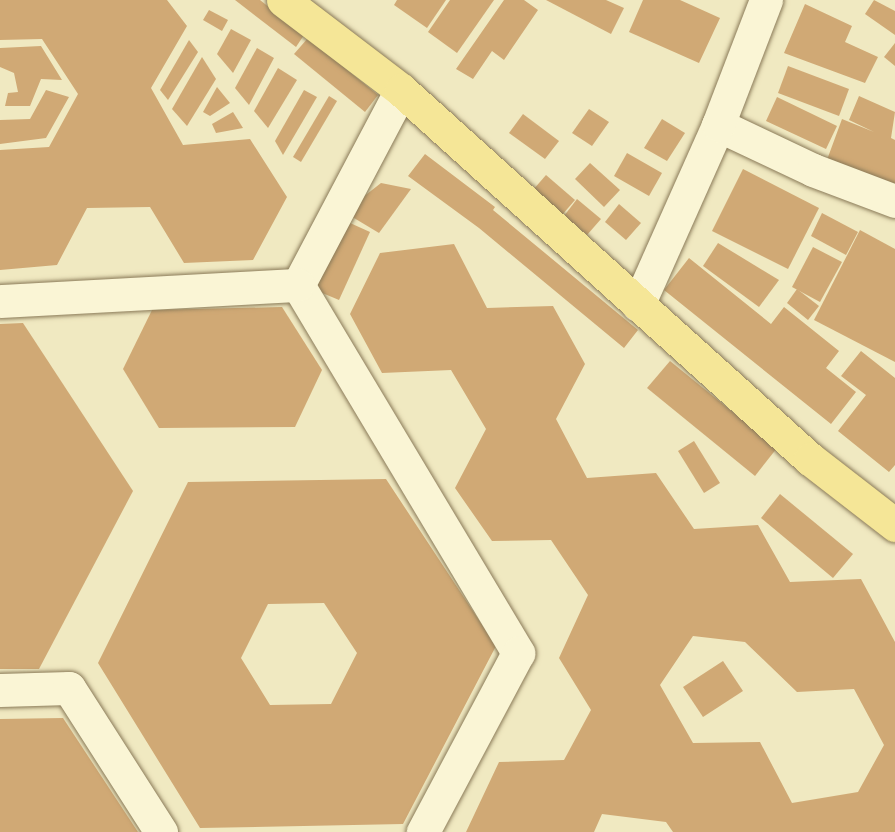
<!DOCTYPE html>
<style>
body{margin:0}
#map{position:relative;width:895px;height:832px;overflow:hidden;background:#f0e9c1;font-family:Georgia,serif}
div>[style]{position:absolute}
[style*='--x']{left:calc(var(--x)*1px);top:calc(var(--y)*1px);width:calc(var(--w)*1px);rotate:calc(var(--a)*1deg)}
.building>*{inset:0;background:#d0a975}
.roads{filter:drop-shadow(0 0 2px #8a7a58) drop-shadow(0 0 2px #8a7a58)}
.minor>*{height:33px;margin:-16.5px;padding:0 16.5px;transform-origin:16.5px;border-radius:16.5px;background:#faf5d5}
.major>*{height:33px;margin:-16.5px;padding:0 16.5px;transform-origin:16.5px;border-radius:16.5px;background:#f5e697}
span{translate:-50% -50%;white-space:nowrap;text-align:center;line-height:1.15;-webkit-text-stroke:6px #f7f2d1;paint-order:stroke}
</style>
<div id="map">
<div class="building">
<div style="clip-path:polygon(0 0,167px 0,187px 26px,151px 88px,183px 145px,250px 139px,287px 197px,253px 260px,184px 263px,150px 207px,87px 208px,57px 265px,0 270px,0 150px,49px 147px,78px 94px,42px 39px,0 40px)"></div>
<div style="clip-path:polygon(235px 0,260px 0,304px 35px,296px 47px)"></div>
<div style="clip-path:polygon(397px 0,446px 0,427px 28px,394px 5px)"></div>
<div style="clip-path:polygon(450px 0,494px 0,457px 53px,428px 32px)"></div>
<div style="clip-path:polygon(504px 0,524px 0,538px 10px,504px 60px,492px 51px,473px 79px,456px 69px)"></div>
<div style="clip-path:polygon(546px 0,606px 0,624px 8px,611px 34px)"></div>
<div style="clip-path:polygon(643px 0,680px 0,720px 18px,699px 63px,629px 32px)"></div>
<div style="clip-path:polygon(874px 0,895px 11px,895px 35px,865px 14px)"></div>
<div style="clip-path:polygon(805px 4px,852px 26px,845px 42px,878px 57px,865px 83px,784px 53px)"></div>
<div style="clip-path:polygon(209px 10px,228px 20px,222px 31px,203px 20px)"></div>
<div style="clip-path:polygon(231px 29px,251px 40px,233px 73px,217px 54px)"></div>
<div style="clip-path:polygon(308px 38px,378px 95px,365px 112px,294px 54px)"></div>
<div style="clip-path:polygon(189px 40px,198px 52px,168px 100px,160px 90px)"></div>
<div style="clip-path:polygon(895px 43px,895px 66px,884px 57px)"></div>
<div style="clip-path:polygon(41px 46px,62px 80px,41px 79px,30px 106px,5px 106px,8px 93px,18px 92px,14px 73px,0 67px,0 48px)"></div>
<div style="clip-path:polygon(257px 48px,274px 58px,249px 105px,235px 88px)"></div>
<div style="clip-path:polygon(202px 57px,216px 79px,187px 126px,172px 109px)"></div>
<div style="clip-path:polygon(788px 66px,849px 89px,839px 116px,778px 93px)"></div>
<div style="clip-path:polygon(278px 68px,297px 80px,268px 128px,254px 111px)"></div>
<div style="clip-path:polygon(217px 87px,230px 103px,210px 116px,203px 112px)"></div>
<div style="clip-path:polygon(46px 90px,69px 97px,46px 138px,0 144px,0 120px,30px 119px)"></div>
<div style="clip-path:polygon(304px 90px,317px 97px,283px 155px,275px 141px)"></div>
<div style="clip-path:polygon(329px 96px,337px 101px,301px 162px,293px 157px)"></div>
<div style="clip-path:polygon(859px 96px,895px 112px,891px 138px,895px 140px,895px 196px,824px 168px,842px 119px,874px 132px,849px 120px)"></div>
<div style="clip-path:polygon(777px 97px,837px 126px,826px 149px,766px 121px)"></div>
<div style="clip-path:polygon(589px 109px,609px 122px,592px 146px,572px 133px)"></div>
<div style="clip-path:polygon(233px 112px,243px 128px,216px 133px,212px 124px)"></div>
<div style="clip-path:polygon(523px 114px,559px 141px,545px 159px,509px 133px)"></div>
<div style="clip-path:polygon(662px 119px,685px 133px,667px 161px,644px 148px)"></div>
<div style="clip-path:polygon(627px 153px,662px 173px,649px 196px,614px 176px)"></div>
<div style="clip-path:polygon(425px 154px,495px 207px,493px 210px,638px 330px,624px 348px,479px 228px,408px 176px)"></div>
<div style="clip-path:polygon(590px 163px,620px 190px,604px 207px,575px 179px)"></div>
<div style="clip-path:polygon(743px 169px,819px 208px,788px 269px,712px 231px)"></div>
<div style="clip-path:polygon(546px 175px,575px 200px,562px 215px,533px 190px)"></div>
<div style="clip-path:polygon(381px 183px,411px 189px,379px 233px,344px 212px)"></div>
<div style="clip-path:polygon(577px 199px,601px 219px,587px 235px,564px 216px)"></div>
<div style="clip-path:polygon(619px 204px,641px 223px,626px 240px,605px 222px)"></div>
<div style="clip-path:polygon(822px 213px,858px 232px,846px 255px,811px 236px)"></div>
<div style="clip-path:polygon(339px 218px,370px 232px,339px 300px,308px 287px)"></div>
<div style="clip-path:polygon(860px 230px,895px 249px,895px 362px,814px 320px)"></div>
<div style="clip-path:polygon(718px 243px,779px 280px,759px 307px,703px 266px)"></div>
<div style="clip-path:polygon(evenodd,454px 244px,487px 308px,553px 306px,585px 364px,556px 419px,587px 478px,656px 473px,694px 529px,758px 525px,790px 582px,861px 579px,895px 642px,895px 832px,673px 832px,666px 822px,602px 814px,594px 832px,466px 832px,499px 762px,564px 760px,591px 710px,559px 658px,588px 595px,551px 540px,492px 541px,455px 488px,486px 429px,451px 370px,382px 373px,350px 314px,380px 253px,454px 244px,693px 636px,745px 642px,797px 692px,854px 689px,884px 745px,858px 792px,792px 803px,760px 742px,693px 743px,660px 685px,693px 636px)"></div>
<div style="clip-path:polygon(813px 247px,842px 262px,820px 302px,792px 287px)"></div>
<div style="clip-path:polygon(689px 258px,771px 324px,784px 307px,839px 351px,826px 368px,856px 392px,831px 424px,664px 290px)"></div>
<div style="clip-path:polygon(797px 289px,819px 306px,808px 320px,787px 303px)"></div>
<div style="clip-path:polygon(282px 307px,322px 370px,295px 427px,159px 428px,123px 369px,152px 310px)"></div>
<div style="clip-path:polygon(23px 323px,133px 491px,39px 669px,0 669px,0 324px)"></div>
<div style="clip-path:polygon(861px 351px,895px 378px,895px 465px,889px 472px,838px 431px,866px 395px,841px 376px)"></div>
<div style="clip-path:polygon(670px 361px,777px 448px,755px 476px,647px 388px)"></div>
<div style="clip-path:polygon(694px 441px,720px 483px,704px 493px,678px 451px)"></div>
<div style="clip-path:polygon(evenodd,386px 479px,496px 646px,403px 824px,200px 828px,98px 663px,188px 482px,386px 479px,324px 603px,357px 653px,331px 704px,270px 705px,241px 658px,268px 604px,324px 603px)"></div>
<div style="clip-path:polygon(780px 494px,853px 554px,833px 578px,761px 518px)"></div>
<div style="clip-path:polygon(723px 661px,743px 691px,703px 717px,683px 687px)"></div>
<div style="clip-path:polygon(63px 718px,138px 832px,0 832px,0 719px)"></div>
</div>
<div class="roads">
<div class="minor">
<div style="--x:401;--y:90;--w:221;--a:117.8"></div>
<div style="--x:298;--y:285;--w:429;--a:59.1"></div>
<div style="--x:518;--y:653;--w:203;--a:118"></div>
<div style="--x:718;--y:125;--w:105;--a:25.3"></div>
<div style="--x:813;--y:170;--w:88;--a:20.7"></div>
<div style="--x:0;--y:301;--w:298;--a:-3.1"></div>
<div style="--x:638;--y:305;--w:197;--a:-66"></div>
<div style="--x:718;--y:125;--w:134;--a:-69"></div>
<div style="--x:0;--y:690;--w:69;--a:-1.7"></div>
<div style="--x:69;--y:688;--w:171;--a:57.4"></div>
</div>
<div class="major">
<div style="--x:283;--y:0;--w:148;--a:37.3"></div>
<div style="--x:401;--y:90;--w:551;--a:42.06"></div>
<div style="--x:810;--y:459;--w:108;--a:37.8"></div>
</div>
</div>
</div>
